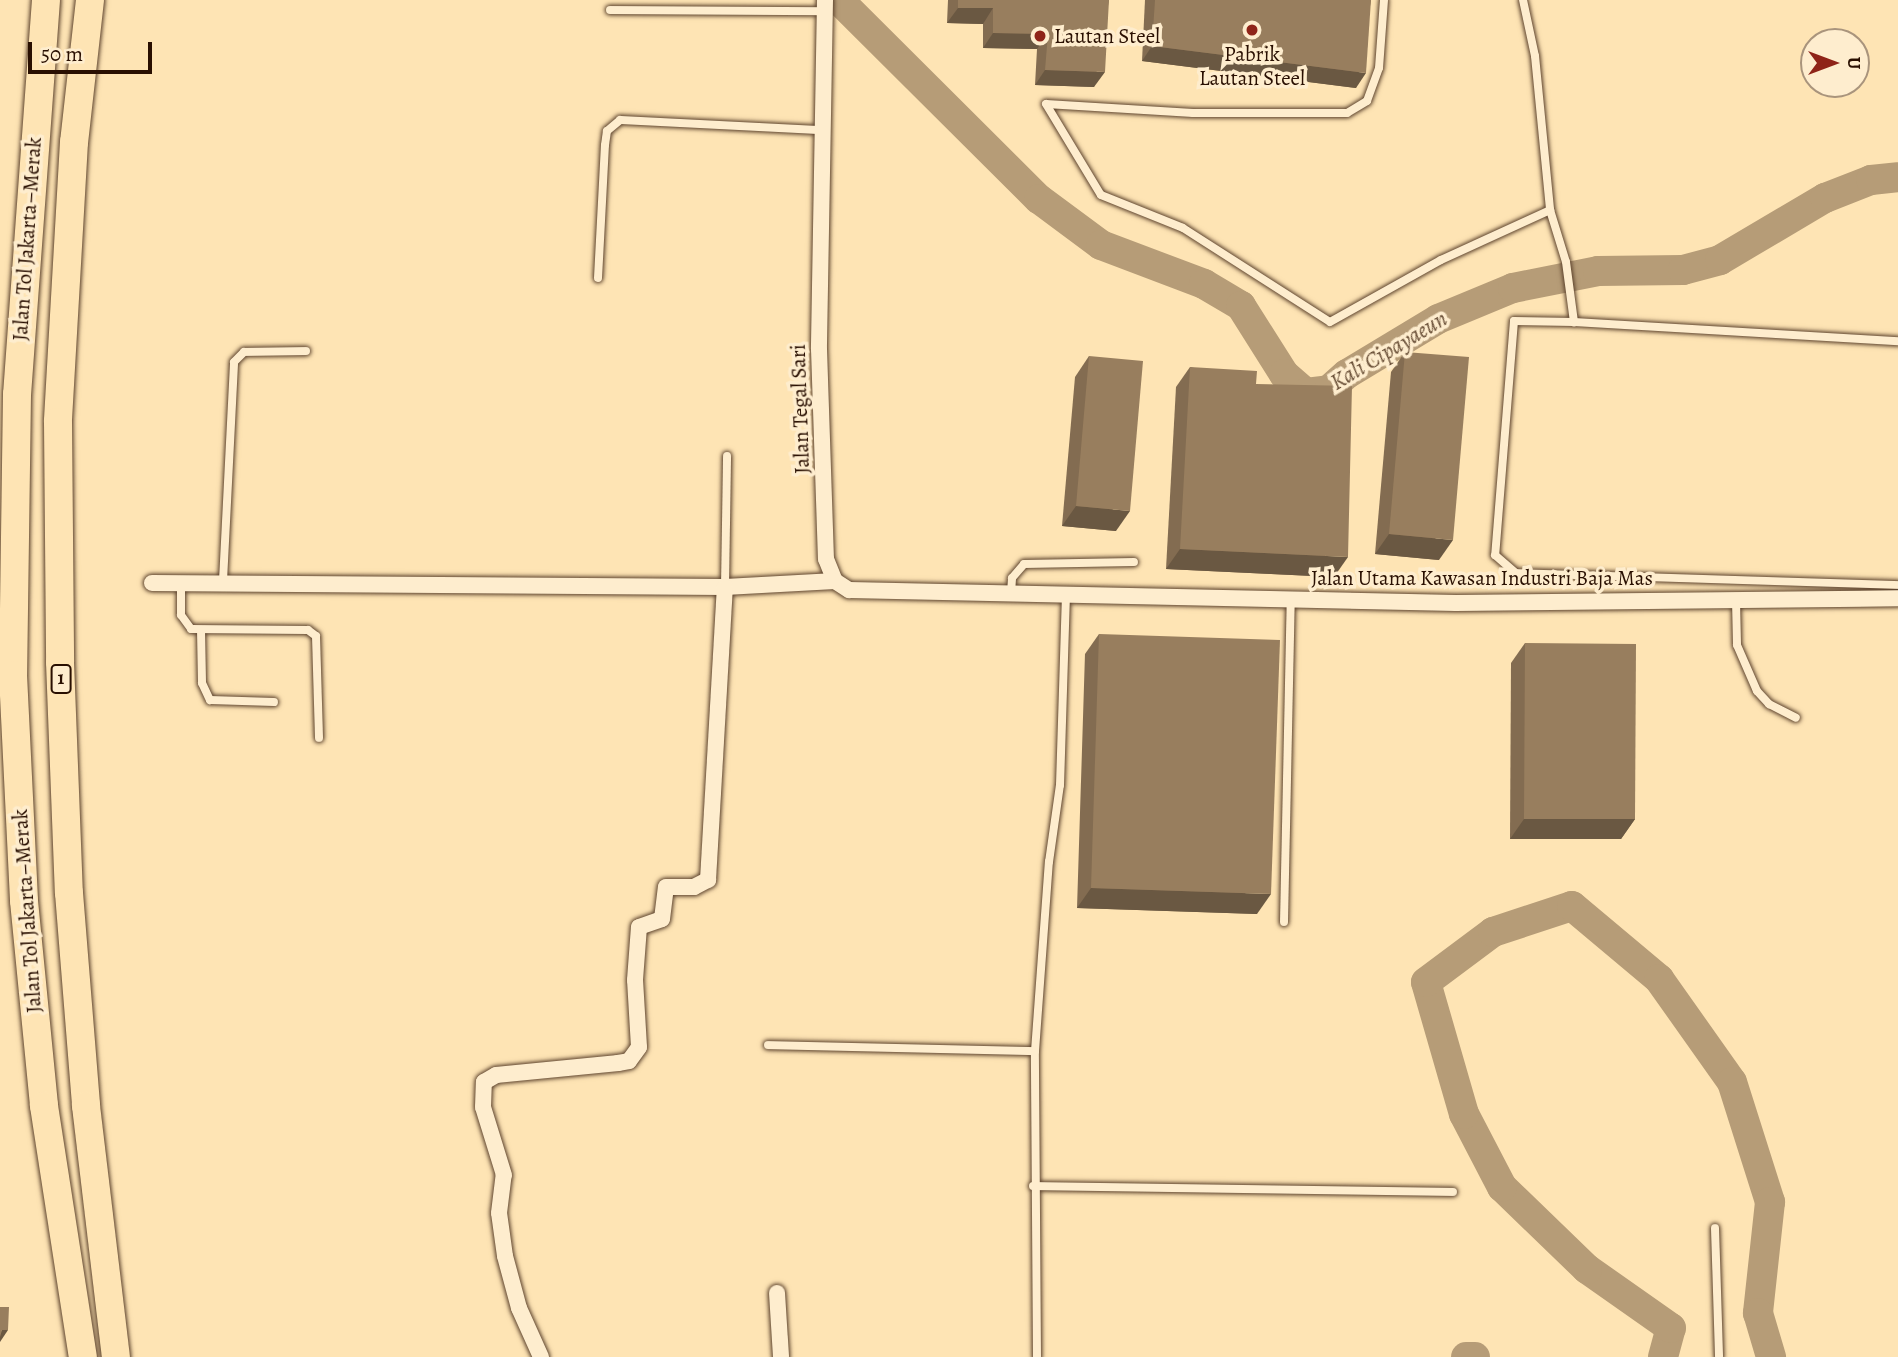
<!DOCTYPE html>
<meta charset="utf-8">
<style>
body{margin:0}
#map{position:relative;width:1898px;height:1357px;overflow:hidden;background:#fee4b4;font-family:Alegreya,serif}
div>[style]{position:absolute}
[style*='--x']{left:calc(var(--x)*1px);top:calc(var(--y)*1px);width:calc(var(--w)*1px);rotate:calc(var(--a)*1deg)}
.river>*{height:30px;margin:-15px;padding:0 15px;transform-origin:15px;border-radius:15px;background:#b69c77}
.roads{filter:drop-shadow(0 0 2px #5e442e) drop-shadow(0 0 2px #5e442e)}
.lane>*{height:8px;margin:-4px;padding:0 4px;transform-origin:4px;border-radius:4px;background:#feedce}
.street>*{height:16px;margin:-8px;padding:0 8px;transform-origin:8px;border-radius:8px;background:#feedce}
.highway>*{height:28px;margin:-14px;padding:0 14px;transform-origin:14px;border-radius:14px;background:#fee4b4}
.wall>*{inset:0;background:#836c51}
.shaded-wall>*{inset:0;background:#6a5842}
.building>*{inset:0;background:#987e5e}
.dots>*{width:19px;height:19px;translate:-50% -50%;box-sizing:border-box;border:4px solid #feedce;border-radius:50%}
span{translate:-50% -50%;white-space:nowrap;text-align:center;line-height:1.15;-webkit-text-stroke:7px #feedce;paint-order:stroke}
.shield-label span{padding:2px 5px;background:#feedce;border:2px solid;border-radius:5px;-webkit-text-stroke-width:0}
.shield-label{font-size:19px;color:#290f01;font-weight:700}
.poi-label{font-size:21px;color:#290f01}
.left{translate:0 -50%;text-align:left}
.street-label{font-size:21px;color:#290f01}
.water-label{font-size:23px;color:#684e36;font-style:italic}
.north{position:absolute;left:1800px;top:28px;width:70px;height:70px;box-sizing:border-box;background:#feedce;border:2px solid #a9947c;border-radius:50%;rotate:90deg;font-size:19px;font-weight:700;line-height:28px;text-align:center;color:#290f01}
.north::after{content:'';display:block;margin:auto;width:24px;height:32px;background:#8f2418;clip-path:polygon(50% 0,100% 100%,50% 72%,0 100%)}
.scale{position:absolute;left:28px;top:42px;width:124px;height:32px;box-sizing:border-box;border:4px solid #290f01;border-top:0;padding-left:9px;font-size:21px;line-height:24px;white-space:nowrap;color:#290f01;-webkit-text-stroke:5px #feedce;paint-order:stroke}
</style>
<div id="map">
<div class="river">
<div style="--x:839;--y:0;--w:282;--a:44.9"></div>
<div style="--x:1039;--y:199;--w:77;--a:36.6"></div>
<div style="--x:1101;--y:245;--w:110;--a:20.7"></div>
<div style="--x:1204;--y:284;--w:43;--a:30.7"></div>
<div style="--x:1241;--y:306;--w:80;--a:57.7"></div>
<div style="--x:1284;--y:374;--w:29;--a:41"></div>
<div style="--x:1306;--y:393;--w:23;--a:-7"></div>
<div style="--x:1329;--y:390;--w:24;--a:-42"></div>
<div style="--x:1347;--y:374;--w:106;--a:-31.1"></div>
<div style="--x:1438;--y:319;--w:81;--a:-22.5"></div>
<div style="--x:1513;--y:288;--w:87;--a:-11.3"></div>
<div style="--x:1598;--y:271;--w:85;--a:-0.7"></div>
<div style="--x:1683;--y:270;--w:38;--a:-15"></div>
<div style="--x:1720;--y:260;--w:122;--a:-30.6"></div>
<div style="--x:1825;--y:198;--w:49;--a:-21.4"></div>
<div style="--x:1871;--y:180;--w:27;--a:-6"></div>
<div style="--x:1466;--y:1357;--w:9;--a:0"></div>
<div style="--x:1663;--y:1357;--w:30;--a:-75"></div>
<div style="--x:1671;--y:1328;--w:103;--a:-144.9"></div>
<div style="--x:1587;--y:1269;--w:118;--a:-136"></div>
<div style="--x:1502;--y:1187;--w:82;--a:-117.5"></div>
<div style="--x:1464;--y:1114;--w:137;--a:-106.1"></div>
<div style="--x:1426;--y:982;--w:84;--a:-36.7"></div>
<div style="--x:1493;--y:932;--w:83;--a:-18.2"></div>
<div style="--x:1572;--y:906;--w:114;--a:40"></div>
<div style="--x:1659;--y:979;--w:126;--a:54.7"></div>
<div style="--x:1732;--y:1082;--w:126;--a:72.4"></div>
<div style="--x:1770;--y:1202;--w:112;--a:96.2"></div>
<div style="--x:1758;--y:1313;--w:46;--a:73.5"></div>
</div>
<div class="roads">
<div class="lane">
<div style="--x:1384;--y:0;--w:68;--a:94.2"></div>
<div style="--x:1379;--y:68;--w:35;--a:110"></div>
<div style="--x:1367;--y:101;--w:23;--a:149"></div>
<div style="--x:1347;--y:113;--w:154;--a:180"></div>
<div style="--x:1193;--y:113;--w:147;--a:-176.5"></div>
<div style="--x:1046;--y:104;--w:106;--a:58.9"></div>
<div style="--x:1101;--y:195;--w:88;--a:21.9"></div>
<div style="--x:1183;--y:228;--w:174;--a:32.6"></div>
<div style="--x:1330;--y:322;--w:127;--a:-29.2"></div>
<div style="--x:1441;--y:260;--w:120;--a:-24.6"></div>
<div style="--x:1523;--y:0;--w:57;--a:77.9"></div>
<div style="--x:1535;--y:56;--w:155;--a:84.4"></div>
<div style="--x:1550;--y:210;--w:54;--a:72.9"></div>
<div style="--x:1566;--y:262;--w:61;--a:82.4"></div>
<div style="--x:1574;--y:322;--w:60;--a:-179"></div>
<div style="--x:1514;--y:321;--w:235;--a:94.6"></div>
<div style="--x:1495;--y:555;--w:28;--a:41"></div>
<div style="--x:1516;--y:573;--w:382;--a:1.8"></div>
<div style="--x:610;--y:10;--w:214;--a:0.3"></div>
<div style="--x:598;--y:278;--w:133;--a:-87"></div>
<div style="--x:605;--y:145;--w:14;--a:-82"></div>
<div style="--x:607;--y:131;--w:17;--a:-40"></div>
<div style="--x:620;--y:120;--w:199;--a:2.9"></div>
<div style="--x:1574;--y:322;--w:325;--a:3.4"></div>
<div style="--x:223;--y:581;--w:219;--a:-87.1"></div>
<div style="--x:234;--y:362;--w:14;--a:-45"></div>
<div style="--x:244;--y:352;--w:62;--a:-0.9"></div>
<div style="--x:181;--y:584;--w:31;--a:90"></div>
<div style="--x:181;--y:615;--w:17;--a:54"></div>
<div style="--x:191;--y:629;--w:117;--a:0.5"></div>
<div style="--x:308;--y:630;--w:10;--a:37"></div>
<div style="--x:316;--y:636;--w:102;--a:88.3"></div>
<div style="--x:725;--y:587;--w:131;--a:-89.1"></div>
<div style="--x:1011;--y:593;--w:15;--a:-86"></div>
<div style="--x:1012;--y:578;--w:18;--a:-49"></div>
<div style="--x:1024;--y:564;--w:110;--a:-1"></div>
<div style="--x:1736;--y:600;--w:45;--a:88.7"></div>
<div style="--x:1737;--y:645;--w:50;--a:66.5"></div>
<div style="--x:1757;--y:691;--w:18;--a:47"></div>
<div style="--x:1769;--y:704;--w:30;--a:27"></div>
<div style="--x:201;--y:630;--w:53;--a:88.9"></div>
<div style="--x:202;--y:683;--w:19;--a:65"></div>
<div style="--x:210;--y:700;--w:64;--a:1.8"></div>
<div style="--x:1284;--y:922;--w:324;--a:-88.8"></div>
<div style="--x:768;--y:1045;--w:267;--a:1.3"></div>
<div style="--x:1033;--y:1186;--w:420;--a:0.8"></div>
<div style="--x:1715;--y:1228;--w:129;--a:88.2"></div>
<div style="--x:1037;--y:1357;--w:306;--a:-90.4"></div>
<div style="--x:1035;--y:1051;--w:190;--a:-85.8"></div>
<div style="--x:1049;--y:862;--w:78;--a:-81.9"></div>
<div style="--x:1060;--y:785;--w:190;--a:-88.2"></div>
</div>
<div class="street">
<div style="--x:825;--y:0;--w:349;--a:91"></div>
<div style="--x:819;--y:349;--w:210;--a:88.1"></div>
<div style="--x:826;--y:559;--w:24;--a:68"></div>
<div style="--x:835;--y:581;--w:17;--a:33"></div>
<div style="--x:849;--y:590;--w:607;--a:1.23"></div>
<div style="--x:1456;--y:603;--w:442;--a:-0.6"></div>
<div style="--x:152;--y:583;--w:573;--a:0.4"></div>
<div style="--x:725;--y:587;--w:110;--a:-3.1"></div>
<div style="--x:777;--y:1293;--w:64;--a:86.4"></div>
<div style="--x:541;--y:1357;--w:54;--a:-114.2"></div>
<div style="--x:519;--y:1308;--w:54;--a:-105.1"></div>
<div style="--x:505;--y:1256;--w:43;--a:-97.9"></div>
<div style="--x:499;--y:1213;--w:38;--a:-83"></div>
<div style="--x:504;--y:1175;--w:71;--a:-107.2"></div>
<div style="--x:483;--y:1107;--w:25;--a:-88"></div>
<div style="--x:484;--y:1082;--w:14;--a:-30"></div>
<div style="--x:496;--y:1075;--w:123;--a:-5.6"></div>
<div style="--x:618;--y:1063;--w:11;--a:-10"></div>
<div style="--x:629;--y:1061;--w:17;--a:-54"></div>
<div style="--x:639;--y:1047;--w:67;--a:-93.4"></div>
<div style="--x:635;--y:980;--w:53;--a:-85.7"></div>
<div style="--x:639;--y:927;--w:24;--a:-19"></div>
<div style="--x:662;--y:919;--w:32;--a:-83"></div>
<div style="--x:666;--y:887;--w:28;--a:0"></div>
<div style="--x:694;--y:887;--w:16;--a:-27"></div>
<div style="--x:708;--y:880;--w:293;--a:-86.7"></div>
</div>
<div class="highway">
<div style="--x:46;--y:0;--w:395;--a:94.2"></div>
<div style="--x:17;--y:394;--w:281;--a:90.8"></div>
<div style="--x:13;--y:675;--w:226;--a:87.2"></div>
<div style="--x:24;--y:901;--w:206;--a:84.4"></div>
<div style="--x:44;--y:1106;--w:254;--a:81.2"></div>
<div style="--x:90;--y:0;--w:143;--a:96.4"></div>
<div style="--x:74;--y:142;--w:280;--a:93.3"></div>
<div style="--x:58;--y:422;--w:240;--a:89.5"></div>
<div style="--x:60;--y:662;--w:231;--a:87.8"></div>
<div style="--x:69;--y:893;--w:214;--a:85.4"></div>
<div style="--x:86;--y:1106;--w:253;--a:83.2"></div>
</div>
</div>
<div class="wall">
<div style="clip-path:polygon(948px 0,1109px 0,1094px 87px,1035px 85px,1037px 49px,983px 48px,983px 24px,947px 23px)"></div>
<div style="clip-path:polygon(1145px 0,1371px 0,1356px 88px,1142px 61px)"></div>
<div style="clip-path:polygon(1405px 352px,1439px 560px,1375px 554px,1391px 372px)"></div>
<div style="clip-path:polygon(1089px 356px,1116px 531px,1062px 526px,1075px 377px)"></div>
<div style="clip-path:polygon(1190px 367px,1256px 384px,1334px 577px,1166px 569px,1176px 387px)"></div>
<div style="clip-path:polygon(1099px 634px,1257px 914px,1077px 908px,1085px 654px)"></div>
<div style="clip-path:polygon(1525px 643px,1635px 819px,1621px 839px,1510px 839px,1511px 663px)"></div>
</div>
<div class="shaded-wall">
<div style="clip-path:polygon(958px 8px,993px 8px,983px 24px,947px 23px)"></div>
<div style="clip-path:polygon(993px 33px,1048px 34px,1037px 49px,983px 48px)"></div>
<div style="clip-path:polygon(1152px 46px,1366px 73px,1356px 88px,1142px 61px)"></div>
<div style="clip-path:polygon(1045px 70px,1105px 72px,1094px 87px,1035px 85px)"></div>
<div style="clip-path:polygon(1076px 506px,1130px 511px,1116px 531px,1062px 526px)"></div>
<div style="clip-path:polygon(1389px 534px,1453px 540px,1439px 560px,1375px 554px)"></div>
<div style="clip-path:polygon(1180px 549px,1348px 557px,1334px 577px,1166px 569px)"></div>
<div style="clip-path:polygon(1524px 819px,1635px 819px,1621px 839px,1510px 839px)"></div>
<div style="clip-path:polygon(1091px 888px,1271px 894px,1257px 914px,1077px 908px)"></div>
<div style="clip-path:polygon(2px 1330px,8px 1330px,0 1342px,0 1333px)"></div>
</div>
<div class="building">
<div style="clip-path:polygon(958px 0,1109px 0,1105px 72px,1045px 70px,1048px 34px,993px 33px,993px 8px,958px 8px)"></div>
<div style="clip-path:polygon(1155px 0,1371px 0,1366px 73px,1152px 46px)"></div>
<div style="clip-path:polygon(1405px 352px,1469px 357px,1453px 540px,1389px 534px)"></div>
<div style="clip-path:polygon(1089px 356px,1143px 361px,1130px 511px,1076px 506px)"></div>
<div style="clip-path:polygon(1190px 367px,1257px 371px,1256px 384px,1352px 386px,1348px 557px,1180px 549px)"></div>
<div style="clip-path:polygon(1099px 634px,1280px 640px,1271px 894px,1091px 888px)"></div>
<div style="clip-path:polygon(1525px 643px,1636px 644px,1635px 819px,1524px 819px)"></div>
<div style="clip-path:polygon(0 1307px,9px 1307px,8px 1330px,2px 1330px,0 1337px)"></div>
</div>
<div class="dots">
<div style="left:1252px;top:30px;background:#8f2418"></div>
<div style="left:1040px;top:36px;background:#8f2418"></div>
</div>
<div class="shield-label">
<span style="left:61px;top:679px">1</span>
</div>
<div class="poi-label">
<span class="left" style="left:1054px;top:36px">Lautan Steel</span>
<span style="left:1252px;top:66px">Pabrik<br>Lautan Steel</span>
</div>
<div class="street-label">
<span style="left:27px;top:239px;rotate:-86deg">Jalan Tol Jakarta–Merak</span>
<span style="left:800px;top:409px;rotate:-92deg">Jalan Tegal Sari</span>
<span style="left:1482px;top:578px">Jalan Utama Kawasan Industri Baja Mas</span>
<span style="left:27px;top:911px;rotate:-94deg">Jalan Tol Jakarta–Merak</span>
</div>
<div class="water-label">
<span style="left:1389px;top:351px;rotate:-31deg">Kali Cipayaeun</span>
</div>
<div class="north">U</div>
<div class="scale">50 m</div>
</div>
